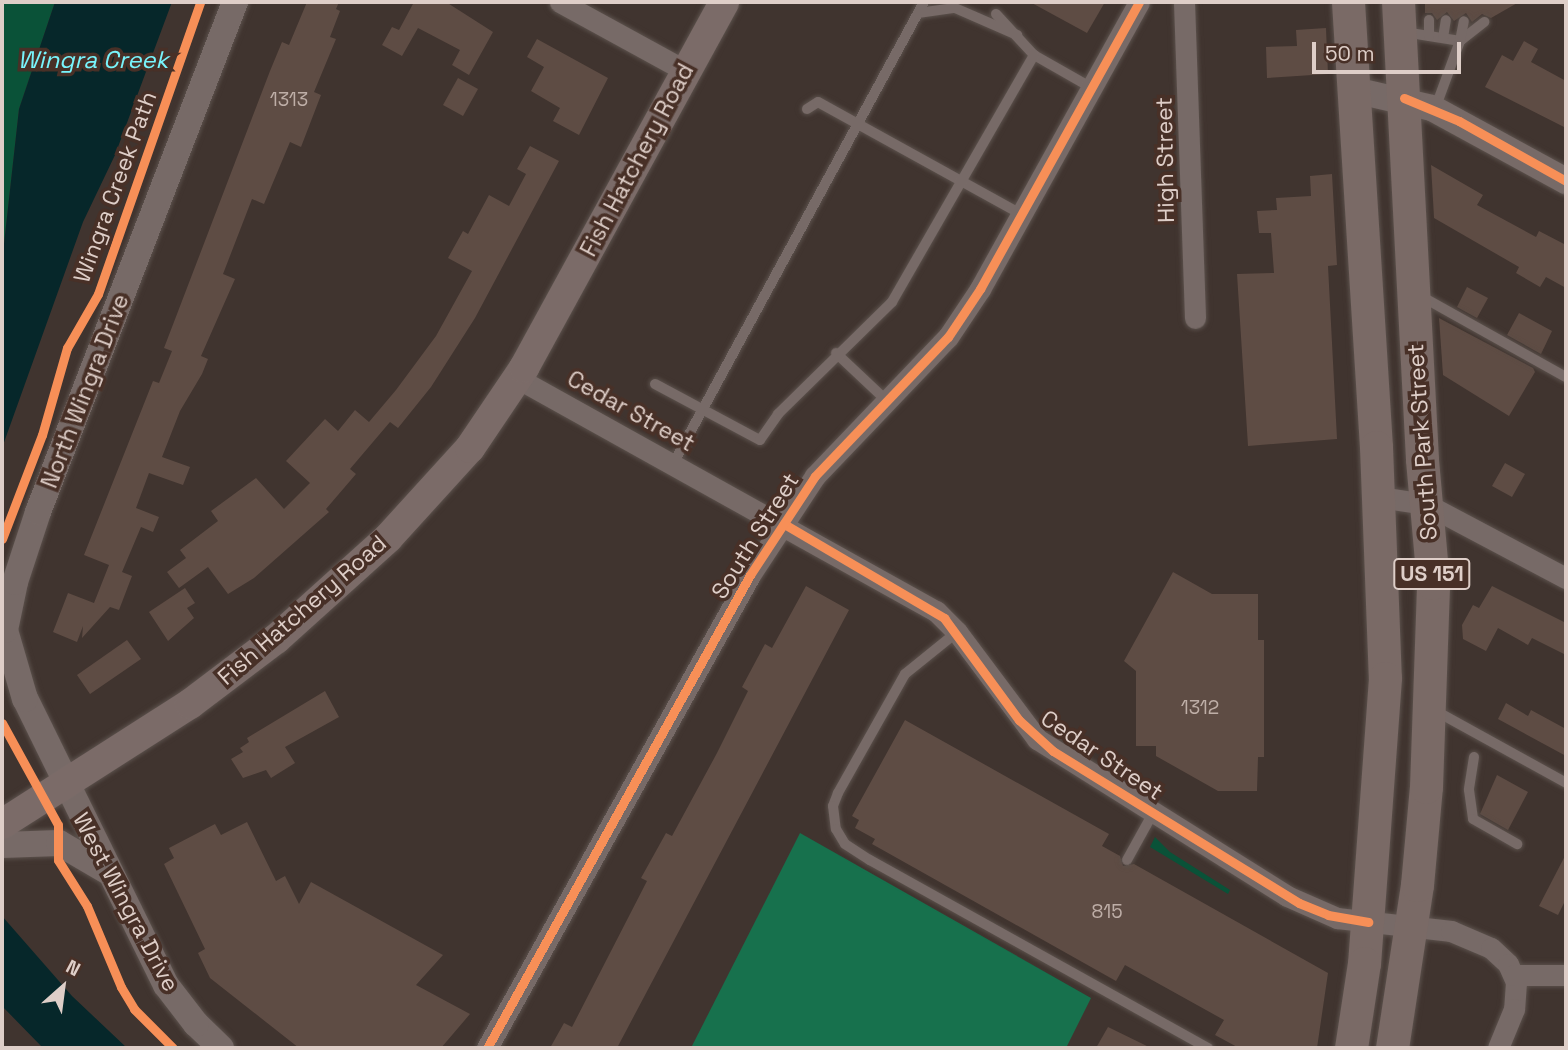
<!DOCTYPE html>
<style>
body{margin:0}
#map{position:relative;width:1568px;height:1050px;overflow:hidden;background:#40342f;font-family:"Space Grotesk",sans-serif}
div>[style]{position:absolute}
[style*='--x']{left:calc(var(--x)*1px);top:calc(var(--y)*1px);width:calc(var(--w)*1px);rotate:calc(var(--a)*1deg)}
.green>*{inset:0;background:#0a5238}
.forest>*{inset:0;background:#17714d}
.water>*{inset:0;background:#06272a}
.building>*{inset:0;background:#5e4c44}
.roads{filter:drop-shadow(0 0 2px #5b514c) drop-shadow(0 0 2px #5b514c)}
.service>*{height:10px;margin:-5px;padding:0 5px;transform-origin:5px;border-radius:5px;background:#776a67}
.minor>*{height:21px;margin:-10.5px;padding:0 10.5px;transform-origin:10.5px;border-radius:10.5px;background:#776a67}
.tertiary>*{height:26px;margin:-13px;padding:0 13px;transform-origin:13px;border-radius:13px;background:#776a67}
.secondary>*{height:30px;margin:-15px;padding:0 15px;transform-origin:15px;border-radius:15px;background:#7b6b68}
.primary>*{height:33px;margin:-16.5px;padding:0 16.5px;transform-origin:16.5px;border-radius:16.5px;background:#7a6a66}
.cycleway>*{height:9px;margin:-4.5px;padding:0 4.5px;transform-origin:4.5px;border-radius:4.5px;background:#f78f57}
span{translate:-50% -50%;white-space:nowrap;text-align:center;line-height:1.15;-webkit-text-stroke:7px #483027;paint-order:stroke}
.number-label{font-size:19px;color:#beaea7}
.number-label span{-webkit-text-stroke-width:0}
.shield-label span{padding:2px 5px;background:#483027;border:2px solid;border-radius:5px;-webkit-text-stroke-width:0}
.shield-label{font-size:21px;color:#decec8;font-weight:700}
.street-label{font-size:23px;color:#decec8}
.water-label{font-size:24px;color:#78f4fc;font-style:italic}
.frame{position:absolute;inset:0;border:4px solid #decec8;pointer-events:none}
.north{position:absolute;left:28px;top:952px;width:70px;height:70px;-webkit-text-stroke:5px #483027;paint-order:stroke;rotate:28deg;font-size:19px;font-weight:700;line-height:28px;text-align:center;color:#decec8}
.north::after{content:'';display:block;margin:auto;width:24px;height:32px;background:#decec8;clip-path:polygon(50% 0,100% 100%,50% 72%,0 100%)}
.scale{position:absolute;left:1312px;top:42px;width:149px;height:32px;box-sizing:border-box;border:4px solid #decec8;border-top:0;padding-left:9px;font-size:21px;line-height:24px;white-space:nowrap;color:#decec8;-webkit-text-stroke:5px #483027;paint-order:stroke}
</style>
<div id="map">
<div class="green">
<div style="clip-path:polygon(2px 2px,55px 2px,19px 109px,2px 262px)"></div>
<div style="clip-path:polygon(1155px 837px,1170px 852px,1230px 890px,1228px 894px,1150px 847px)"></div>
</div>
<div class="forest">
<div style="clip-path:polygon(800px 833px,1091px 998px,1066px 1048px,691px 1048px)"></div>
</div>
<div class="water">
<div style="clip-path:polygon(55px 2px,172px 2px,115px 155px,83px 222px,2px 448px,2px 262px,19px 109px)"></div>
<div style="clip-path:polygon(2px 916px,72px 996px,127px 1048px,43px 1048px,2px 1006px)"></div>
</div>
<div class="building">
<div style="clip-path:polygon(307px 2px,339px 2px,336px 9px,340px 11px,330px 37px,336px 39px,314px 92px,321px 95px,301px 147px,290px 142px,264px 204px,252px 199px,223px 274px,235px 279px,201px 356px,208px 359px,202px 374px,180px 411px,162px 457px,190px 467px,183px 485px,149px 473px,136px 508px,159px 517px,153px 532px,141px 527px,122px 572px,132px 576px,119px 610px,110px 607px,82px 638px,83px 626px,77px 642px,53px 632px,68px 593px,94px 603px,109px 565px,84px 555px,153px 381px,159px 383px,172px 351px,164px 348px,270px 71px,282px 42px,289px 45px)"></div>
<div style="clip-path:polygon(414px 2px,446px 2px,493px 32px,469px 75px,452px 65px,460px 50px,418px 28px,402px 56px,382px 45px,392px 27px,399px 30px)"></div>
<div style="clip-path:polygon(1030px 2px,1105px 2px,1087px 33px)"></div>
<div style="clip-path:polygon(1425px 2px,1519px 2px,1491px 18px,1482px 14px,1472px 22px,1466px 13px,1454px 21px,1447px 12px,1437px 20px,1432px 13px,1425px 13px)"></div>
<div style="clip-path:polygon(1326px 28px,1328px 74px,1267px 78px,1266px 47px,1297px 46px,1296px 30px)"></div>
<div style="clip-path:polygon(537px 39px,608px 78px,579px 135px,553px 121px,560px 108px,531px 91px,544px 67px,527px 57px)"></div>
<div style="clip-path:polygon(1524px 41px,1538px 49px,1531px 62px,1566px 81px,1566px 128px,1485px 87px,1502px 55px,1513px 61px)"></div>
<div style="clip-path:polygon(458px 78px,478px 89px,463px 116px,443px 105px)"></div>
<div style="clip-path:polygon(530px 146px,559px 161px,475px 318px,431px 387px,398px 428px,390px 422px,350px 469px,356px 474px,326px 509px,329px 512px,254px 578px,228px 594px,208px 567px,179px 588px,167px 572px,186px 558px,180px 550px,218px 521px,211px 511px,256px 478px,284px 509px,310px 483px,286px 461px,325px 419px,338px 431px,355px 410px,369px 422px,396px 390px,436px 336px,472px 271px,448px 258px,463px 231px,468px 234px,489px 195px,509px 206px,526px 174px,517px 169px)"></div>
<div style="clip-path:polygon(1431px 165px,1483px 195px,1477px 205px,1536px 237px,1539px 231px,1566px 245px,1566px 288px,1546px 277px,1540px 287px,1516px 273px,1519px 267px,1434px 218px)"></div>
<div style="clip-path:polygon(1332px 174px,1337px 265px,1328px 266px,1337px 439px,1248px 446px,1237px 274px,1274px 273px,1271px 233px,1259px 233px,1257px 211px,1277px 210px,1276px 198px,1311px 196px,1310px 176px)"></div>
<div style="clip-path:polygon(1467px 287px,1488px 298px,1477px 318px,1457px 307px)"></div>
<div style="clip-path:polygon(1519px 313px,1552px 331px,1541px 354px,1507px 335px)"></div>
<div style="clip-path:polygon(1439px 318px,1533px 368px,1535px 372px,1509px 416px,1443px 375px)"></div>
<div style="clip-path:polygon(1505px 463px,1525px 474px,1512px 497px,1492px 486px)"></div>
<div style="clip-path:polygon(1173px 572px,1212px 594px,1258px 594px,1258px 640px,1264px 640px,1264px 757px,1258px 757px,1257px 791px,1218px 791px,1156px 756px,1156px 746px,1136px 746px,1136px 671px,1124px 661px)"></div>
<div style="clip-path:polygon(806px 586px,849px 610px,617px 1048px,550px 1048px,564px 1023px,572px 1027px,647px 881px,641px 878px,666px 833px,672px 836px,717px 753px,748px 691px,742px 687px,765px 644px,772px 648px)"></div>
<div style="clip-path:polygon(1492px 586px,1566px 623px,1566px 655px,1532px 638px,1528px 645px,1498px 628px,1486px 651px,1463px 639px,1462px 625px,1473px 605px,1479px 608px)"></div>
<div style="clip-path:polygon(185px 588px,195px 603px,187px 608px,194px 618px,168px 641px,149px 612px)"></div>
<div style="clip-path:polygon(127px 640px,141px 659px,90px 694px,77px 675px)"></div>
<div style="clip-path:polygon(325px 691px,339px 717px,285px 747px,295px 763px,271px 778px,266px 770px,243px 778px,231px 759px,243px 752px,240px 748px,249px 742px,247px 738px)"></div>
<div style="clip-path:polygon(1506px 703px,1528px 716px,1531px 710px,1566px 729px,1566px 756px,1498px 719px)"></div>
<div style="clip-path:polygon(905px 720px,1109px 834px,1102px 846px,1120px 856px,1123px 866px,1134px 864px,1328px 973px,1317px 1048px,1239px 1048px,1215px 1035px,1224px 1020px,1125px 965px,1116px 981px,872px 844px,875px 839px,855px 828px,859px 820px,852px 816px)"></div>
<div style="clip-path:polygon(1497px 775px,1528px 792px,1508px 830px,1480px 814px)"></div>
<div style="clip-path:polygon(247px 822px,276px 881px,285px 876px,299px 904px,311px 882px,443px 955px,416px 985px,470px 1014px,441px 1048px,299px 1048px,210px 978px,198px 953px,205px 949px,164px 864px,174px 858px,169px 848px,215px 824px,221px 835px)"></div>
<div style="clip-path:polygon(1566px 854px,1566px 899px,1558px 915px,1539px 906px)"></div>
<div style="clip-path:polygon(1108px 1027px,1151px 1048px,1096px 1048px)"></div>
</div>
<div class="roads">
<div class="service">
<div style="--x:918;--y:13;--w:37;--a:-8"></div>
<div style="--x:955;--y:8;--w:68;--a:23.5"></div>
<div style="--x:996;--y:14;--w:56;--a:47.2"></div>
<div style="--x:1034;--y:55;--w:64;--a:29.7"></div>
<div style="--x:1404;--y:32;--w:57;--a:9.1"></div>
<div style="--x:1460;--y:41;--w:72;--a:110.2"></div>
<div style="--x:1429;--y:36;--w:16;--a:-90"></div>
<div style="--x:1443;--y:38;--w:18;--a:-81"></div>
<div style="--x:1460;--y:41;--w:31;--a:-38"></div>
<div style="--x:1460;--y:41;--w:20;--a:-79"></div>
<div style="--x:807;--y:109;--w:13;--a:-32"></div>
<div style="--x:818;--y:102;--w:232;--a:28.9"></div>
<div style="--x:1419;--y:295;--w:168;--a:29.2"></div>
<div style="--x:836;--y:353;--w:70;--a:43.3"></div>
<div style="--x:655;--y:384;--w:119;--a:28.1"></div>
<div style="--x:760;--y:440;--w:32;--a:-55"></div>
<div style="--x:778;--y:414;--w:160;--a:-44.5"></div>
<div style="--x:892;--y:302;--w:285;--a:-60.1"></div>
<div style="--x:673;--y:464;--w:526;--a:-61.49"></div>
<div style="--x:957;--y:632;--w:67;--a:141.1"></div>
<div style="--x:905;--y:674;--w:137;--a:119.4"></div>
<div style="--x:838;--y:793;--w:14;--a:111"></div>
<div style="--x:833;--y:806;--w:23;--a:83"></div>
<div style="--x:836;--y:829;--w:17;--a:59"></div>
<div style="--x:845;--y:844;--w:30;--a:33"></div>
<div style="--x:870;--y:860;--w:387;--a:29.1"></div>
<div style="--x:1434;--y:710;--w:151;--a:28.9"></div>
<div style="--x:1474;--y:757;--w:33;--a:99"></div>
<div style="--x:1469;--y:790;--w:29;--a:82"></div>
<div style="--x:1473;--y:819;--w:51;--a:29.6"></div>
<div style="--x:1127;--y:860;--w:54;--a:-61"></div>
</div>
<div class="minor">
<div style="--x:560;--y:2;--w:144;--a:28.7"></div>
<div style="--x:1184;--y:2;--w:316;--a:88"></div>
<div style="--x:517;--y:378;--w:479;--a:29.1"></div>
<div style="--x:936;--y:611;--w:30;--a:45"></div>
<div style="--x:957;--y:632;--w:134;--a:53.2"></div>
<div style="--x:1037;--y:739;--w:295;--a:32.1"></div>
<div style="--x:1287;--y:896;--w:55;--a:23.7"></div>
<div style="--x:1337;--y:918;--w:115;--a:6.5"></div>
<div style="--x:1451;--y:931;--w:43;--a:23"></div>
<div style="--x:1491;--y:948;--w:23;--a:43"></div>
<div style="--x:1508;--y:964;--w:20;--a:66"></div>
<div style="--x:1516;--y:982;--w:27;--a:94"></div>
<div style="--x:1514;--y:1009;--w:42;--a:112.3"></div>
<div style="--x:1379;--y:497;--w:48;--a:8.5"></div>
<div style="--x:1426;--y:504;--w:158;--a:27.9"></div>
<div style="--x:1514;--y:975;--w:52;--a:0"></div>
<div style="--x:487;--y:1048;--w:541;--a:-60.92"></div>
<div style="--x:750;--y:575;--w:118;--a:-56.7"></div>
<div style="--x:815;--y:476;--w:192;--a:-46.3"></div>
<div style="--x:948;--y:337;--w:58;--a:-56.3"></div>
<div style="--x:980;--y:289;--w:328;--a:-61"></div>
</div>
<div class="tertiary">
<div style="--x:1354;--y:90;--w:80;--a:13"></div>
<div style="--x:1432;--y:108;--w:153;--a:28.6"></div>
<div style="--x:2;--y:845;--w:57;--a:-2"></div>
<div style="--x:59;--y:843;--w:56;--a:30.3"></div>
<div style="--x:221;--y:1048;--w:35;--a:-136"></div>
<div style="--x:196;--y:1024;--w:49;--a:-127.6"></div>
<div style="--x:166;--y:985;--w:319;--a:-116.2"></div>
<div style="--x:25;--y:699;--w:72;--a:-106.2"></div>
<div style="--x:5;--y:630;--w:49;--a:-78.2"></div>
<div style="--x:15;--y:582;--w:74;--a:-71.8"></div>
<div style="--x:38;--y:512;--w:547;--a:-68.88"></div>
</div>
<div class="secondary">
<div style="--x:2;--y:824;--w:223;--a:-32.6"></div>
<div style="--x:190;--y:704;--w:108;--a:-37.1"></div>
<div style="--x:276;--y:639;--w:151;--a:-42"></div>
<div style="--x:388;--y:538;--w:122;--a:-47.7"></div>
<div style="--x:470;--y:448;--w:97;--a:-56"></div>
<div style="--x:524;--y:368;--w:417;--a:-61.3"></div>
</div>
<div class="primary">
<div style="--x:1348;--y:2;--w:446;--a:86.4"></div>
<div style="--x:1376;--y:447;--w:231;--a:87.8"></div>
<div style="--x:1385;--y:678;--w:286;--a:94.2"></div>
<div style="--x:1364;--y:963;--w:86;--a:98.7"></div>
<div style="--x:1392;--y:1048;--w:165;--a:-81.3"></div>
<div style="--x:1417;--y:885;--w:98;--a:-84.8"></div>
<div style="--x:1426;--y:787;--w:204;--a:-88"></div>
<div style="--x:1433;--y:583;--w:124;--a:-95.1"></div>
<div style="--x:1422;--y:459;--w:458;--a:-93"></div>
</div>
</div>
<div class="cycleway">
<div style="--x:1404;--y:98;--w:60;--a:22.7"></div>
<div style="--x:1459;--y:121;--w:123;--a:29.3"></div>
<div style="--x:784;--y:524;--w:186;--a:30.4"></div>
<div style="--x:944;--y:618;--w:127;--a:53.7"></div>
<div style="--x:1019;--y:720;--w:46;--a:42.4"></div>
<div style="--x:1053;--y:751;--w:289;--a:31.7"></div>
<div style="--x:1299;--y:903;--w:31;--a:22"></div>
<div style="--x:1328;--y:915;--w:41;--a:9.9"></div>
<div style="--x:2;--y:539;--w:111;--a:-69"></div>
<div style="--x:42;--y:435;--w:91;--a:-74"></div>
<div style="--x:67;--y:348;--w:62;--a:-60.1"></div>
<div style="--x:98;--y:294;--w:309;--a:-70.7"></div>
<div style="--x:2;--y:723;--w:116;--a:61.2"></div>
<div style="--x:58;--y:825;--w:35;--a:90"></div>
<div style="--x:58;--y:860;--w:54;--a:57.8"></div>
<div style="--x:87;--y:906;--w:88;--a:67.2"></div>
<div style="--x:121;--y:987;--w:26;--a:59"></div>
<div style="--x:134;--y:1009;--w:55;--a:45"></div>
<div style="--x:487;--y:1048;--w:541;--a:-60.92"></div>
<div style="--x:750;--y:575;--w:118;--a:-56.7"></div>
<div style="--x:815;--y:476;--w:192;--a:-46.3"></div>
<div style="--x:948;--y:337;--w:58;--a:-56.3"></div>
<div style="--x:980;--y:289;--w:328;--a:-61"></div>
</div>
<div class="number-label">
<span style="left:289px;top:100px">1313</span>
<span style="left:1200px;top:708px">1312</span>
<span style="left:1107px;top:912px">815</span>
</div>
<div class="shield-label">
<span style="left:1432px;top:574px">US 151</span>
</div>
<div class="street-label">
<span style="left:637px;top:160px;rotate:-62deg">Fish Hatchery Road</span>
<span style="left:1165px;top:160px;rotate:-91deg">High Street</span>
<span style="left:115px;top:187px;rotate:-70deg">Wingra Creek Path</span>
<span style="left:85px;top:391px;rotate:-69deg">North Wingra Drive</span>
<span style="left:631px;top:411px;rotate:29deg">Cedar Street</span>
<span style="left:1422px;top:442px;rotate:-94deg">South Park Street</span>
<span style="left:755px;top:536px;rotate:-58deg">South Street</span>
<span style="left:302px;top:610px;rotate:-41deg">Fish Hatchery Road</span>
<span style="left:1102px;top:755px;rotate:34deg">Cedar Street</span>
<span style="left:126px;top:902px;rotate:62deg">West Wingra Drive</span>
</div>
<div class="water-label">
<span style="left:93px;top:60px">Wingra Creek</span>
</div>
<div class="frame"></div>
<div class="north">N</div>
<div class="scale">50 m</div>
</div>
